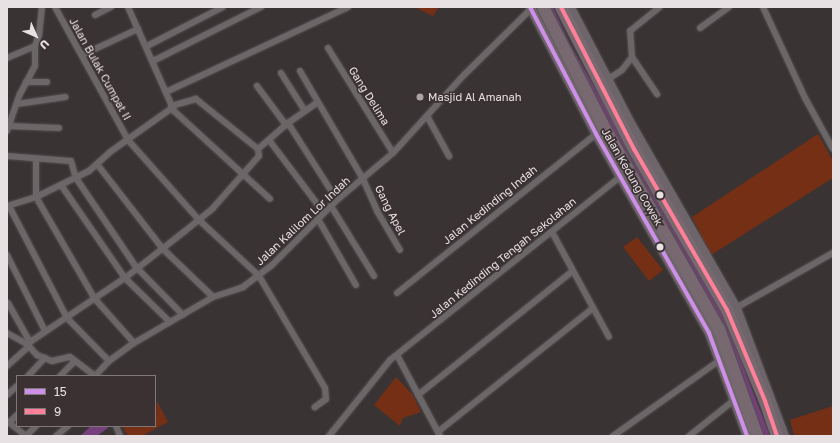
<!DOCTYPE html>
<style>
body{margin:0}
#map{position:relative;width:840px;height:443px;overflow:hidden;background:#393334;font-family:"Golos Text",sans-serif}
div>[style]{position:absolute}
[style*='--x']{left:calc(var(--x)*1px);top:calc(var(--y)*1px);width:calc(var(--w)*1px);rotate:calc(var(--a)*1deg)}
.green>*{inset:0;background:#742f14}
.water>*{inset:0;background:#75407b}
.roads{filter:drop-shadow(0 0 1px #554f50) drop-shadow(0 0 1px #554f50)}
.street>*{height:6px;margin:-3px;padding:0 3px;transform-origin:3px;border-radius:3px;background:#6b6667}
.secondary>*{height:9px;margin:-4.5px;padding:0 4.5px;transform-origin:4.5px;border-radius:4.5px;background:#6d6569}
.highway>*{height:12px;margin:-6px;padding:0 6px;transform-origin:6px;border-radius:6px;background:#786970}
.bus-1>*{height:4px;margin:-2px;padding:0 2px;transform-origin:2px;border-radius:2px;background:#ce8fe9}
.bus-2>*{height:4px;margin:-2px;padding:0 2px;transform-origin:2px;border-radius:2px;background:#ff8098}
.dots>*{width:11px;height:11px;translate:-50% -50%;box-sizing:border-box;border:2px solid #3b3133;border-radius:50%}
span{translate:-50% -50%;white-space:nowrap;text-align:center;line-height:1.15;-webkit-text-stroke:3.5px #3b3133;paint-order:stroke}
.street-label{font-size:11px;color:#e8e1e3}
.poi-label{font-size:11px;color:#e8e1e3}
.left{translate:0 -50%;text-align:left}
.frame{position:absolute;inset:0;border:8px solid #e8e1e3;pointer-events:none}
.legend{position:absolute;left:16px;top:375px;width:140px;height:52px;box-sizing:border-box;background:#3b3133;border:1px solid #807779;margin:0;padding:5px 7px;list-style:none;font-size:12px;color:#e8e1e3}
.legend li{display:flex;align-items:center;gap:8px;height:20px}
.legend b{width:20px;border:1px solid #807779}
.north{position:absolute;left:16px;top:16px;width:40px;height:40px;-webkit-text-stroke:3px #3b3133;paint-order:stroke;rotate:135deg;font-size:11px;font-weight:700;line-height:16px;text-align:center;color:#e8e1e3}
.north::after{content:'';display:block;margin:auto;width:14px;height:18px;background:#e8e1e3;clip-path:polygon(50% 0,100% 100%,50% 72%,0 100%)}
</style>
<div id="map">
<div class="green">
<div style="clip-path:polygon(414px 7px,439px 7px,433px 16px)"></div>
<div style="clip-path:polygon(818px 134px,833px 161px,833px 178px,711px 255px,692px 217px)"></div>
<div style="clip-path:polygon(637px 237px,663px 270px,649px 281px,623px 247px)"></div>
<div style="clip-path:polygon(396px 377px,413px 395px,421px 412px,403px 418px,400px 426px,374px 405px)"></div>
<div style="clip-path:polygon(157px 401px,168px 422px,142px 436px,128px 436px,122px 426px,155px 426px)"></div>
<div style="clip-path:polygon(833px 406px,833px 436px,794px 436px,790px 420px)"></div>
</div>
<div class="water">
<div style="clip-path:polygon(546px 7px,553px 7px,569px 42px,723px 314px,770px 436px,762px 436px,739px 375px)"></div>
<div style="clip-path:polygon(91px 426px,107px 426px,108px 428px,97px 436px,80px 436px)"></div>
</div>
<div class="roads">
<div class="street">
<div style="--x:55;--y:7;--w:152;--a:61.2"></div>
<div style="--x:128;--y:140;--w:107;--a:48.4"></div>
<div style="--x:199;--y:220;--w:82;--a:43"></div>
<div style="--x:259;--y:276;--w:130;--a:59.5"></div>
<div style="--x:325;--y:388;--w:11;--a:85"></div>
<div style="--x:326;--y:399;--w:14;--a:144"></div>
<div style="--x:128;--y:7;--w:114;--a:66.1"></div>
<div style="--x:174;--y:111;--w:130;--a:42.5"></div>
<div style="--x:763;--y:7;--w:100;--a:65.2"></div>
<div style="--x:805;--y:98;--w:58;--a:61.2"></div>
<div style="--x:95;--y:15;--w:18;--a:-27"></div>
<div style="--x:700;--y:28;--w:36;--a:-36"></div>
<div style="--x:147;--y:46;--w:85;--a:-27.2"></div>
<div style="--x:328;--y:48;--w:123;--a:58.2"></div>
<div style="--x:82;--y:55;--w:62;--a:-24.9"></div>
<div style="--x:632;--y:57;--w:45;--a:56"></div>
<div style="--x:7;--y:58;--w:30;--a:-23"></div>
<div style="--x:35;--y:46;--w:12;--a:-70"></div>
<div style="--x:39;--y:35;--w:28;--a:-84"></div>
<div style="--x:153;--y:61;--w:121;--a:-26.6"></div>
<div style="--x:300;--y:71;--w:125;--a:59.7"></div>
<div style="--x:363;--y:179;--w:35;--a:66"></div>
<div style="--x:377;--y:211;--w:45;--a:59.5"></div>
<div style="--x:281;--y:73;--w:45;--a:57.7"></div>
<div style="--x:607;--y:80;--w:18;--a:-34"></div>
<div style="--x:622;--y:70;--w:16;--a:-52"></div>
<div style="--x:632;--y:57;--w:26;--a:-94"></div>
<div style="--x:630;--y:31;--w:38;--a:-39"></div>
<div style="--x:26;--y:82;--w:21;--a:0"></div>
<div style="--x:257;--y:86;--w:49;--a:53.4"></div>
<div style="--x:166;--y:92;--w:201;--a:-25"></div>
<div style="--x:17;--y:104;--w:49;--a:-8.3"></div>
<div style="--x:427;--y:116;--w:46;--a:61.2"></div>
<div style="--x:288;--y:123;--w:91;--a:57.5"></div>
<div style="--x:8;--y:126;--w:51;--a:2.2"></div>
<div style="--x:7;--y:131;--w:39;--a:-71"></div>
<div style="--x:20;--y:94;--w:32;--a:-62"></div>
<div style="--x:35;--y:66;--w:20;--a:-90"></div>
<div style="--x:269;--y:140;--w:91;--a:53"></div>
<div style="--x:258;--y:149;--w:40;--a:-41"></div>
<div style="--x:288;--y:123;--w:35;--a:-35"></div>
<div style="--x:7;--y:156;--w:64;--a:4.5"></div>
<div style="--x:71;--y:161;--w:18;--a:74"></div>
<div style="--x:76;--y:178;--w:107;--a:56"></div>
<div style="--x:136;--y:267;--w:67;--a:45.6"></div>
<div style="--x:36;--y:160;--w:37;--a:90"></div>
<div style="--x:36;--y:197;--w:118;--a:60"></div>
<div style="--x:95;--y:299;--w:59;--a:48.4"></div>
<div style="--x:97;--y:164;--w:108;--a:52.2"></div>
<div style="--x:163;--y:249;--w:69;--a:43.8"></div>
<div style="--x:61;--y:185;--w:113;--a:55.5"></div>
<div style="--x:125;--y:278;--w:63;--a:44.4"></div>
<div style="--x:7;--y:206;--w:30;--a:-17"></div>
<div style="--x:36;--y:197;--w:59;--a:-26.1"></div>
<div style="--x:89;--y:171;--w:28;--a:-42"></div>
<div style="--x:110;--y:152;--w:76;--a:-35.4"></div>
<div style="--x:9;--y:206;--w:126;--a:62.6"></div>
<div style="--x:67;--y:318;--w:60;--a:45.7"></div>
<div style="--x:331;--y:206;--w:82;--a:58.4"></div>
<div style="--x:318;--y:219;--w:76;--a:60.1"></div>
<div style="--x:552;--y:232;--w:119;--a:61.5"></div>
<div style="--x:7;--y:255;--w:85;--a:63.4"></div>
<div style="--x:397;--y:293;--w:255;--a:-38.6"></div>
<div style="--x:8;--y:303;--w:45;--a:60.6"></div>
<div style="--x:736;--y:308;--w:112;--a:-29.6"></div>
<div style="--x:7;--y:333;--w:23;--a:29"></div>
<div style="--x:27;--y:344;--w:15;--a:48"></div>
<div style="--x:37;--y:355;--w:16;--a:22"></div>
<div style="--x:52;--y:361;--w:18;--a:-13"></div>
<div style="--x:70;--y:357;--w:31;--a:37"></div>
<div style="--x:27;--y:344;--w:118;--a:-34"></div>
<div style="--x:125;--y:278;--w:76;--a:-38.1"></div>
<div style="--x:185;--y:231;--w:36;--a:-39"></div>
<div style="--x:213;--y:208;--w:69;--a:-48.5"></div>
<div style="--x:259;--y:156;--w:7;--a:-98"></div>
<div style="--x:258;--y:149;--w:80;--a:-141.1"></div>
<div style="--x:196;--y:99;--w:26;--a:164"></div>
<div style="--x:397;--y:355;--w:92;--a:62"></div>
<div style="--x:7;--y:366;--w:30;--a:-42"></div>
<div style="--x:28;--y:376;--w:25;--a:-47"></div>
<div style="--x:60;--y:376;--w:21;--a:-45"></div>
<div style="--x:95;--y:376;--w:21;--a:-47"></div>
<div style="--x:109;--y:361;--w:31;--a:-36"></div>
<div style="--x:134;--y:343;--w:91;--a:-30.2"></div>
<div style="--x:213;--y:297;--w:32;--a:-18"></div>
<div style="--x:243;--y:287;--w:35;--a:-37"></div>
<div style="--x:271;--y:266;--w:93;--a:-45"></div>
<div style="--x:337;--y:200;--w:73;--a:-40"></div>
<div style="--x:393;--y:153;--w:105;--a:-47.7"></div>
<div style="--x:464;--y:75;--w:94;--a:-44.6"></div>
<div style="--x:7;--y:395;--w:13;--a:-42"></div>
<div style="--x:418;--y:395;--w:198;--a:-38.7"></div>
<div style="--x:7;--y:421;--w:24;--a:38"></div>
<div style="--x:9;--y:423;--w:11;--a:-45"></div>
<div style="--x:116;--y:426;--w:11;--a:68"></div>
<div style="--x:439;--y:431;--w:197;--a:-38.6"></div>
<div style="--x:26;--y:436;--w:14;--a:-45"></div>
<div style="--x:56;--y:436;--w:16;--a:-40"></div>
<div style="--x:329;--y:436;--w:97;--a:-51.2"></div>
<div style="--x:390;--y:360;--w:294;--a:-38.5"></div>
<div style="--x:613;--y:436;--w:131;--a:-35.4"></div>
<div style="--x:689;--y:436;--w:56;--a:-38.5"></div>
</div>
<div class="secondary">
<div style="--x:530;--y:7;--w:143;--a:62.5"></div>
<div style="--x:596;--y:134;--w:229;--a:60.4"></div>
<div style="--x:709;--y:333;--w:110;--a:69.7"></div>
<div style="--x:570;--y:7;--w:128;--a:62.6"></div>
<div style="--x:629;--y:121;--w:215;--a:60.2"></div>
<div style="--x:736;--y:308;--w:137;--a:69.4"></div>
</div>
<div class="highway">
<div style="--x:543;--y:7;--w:132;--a:63"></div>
<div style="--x:603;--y:125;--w:235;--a:60.4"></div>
<div style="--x:719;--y:329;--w:114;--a:70.4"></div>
<div style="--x:561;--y:7;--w:160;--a:62.8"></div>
<div style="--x:634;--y:149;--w:186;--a:60"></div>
<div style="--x:727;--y:310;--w:99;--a:67.3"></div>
<div style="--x:765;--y:401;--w:37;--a:71"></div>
</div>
</div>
<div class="bus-1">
<div style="--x:530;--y:7;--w:143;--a:62.5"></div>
<div style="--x:596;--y:134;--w:229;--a:60.4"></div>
<div style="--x:709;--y:333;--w:110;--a:69.7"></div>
</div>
<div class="bus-2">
<div style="--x:561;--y:7;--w:160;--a:62.8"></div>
<div style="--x:634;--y:149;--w:186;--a:60"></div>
<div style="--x:727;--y:310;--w:99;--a:67.3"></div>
<div style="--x:765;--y:401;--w:37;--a:71"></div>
</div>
<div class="dots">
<div style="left:420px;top:97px;background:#aba4a6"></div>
<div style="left:660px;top:195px;background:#e8e1e3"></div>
<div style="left:660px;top:247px;background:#e8e1e3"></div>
</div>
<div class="street-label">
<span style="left:100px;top:69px;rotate:61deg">Jalan Bulak Cumpat II</span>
<span style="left:369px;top:96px;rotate:58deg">Gang Delima</span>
<span style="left:632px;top:177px;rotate:60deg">Jalan Kedung Cowek</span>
<span style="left:490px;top:205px;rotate:-39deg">Jalan Kedinding Indah</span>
<span style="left:390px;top:210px;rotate:63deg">Gang Apel</span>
<span style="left:303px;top:221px;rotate:-43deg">Jalan Kalilom Lor Indah</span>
<span style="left:503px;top:258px;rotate:-39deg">Jalan Kedinding Tengah Sekolahan</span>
</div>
<div class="poi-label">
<span class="left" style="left:428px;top:97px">Masjid Al Amanah</span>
</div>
<div class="frame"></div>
<ul class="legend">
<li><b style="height:5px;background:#ce8fe9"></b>15</li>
<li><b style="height:5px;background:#ff8098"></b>9</li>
</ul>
<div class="north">U</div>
</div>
